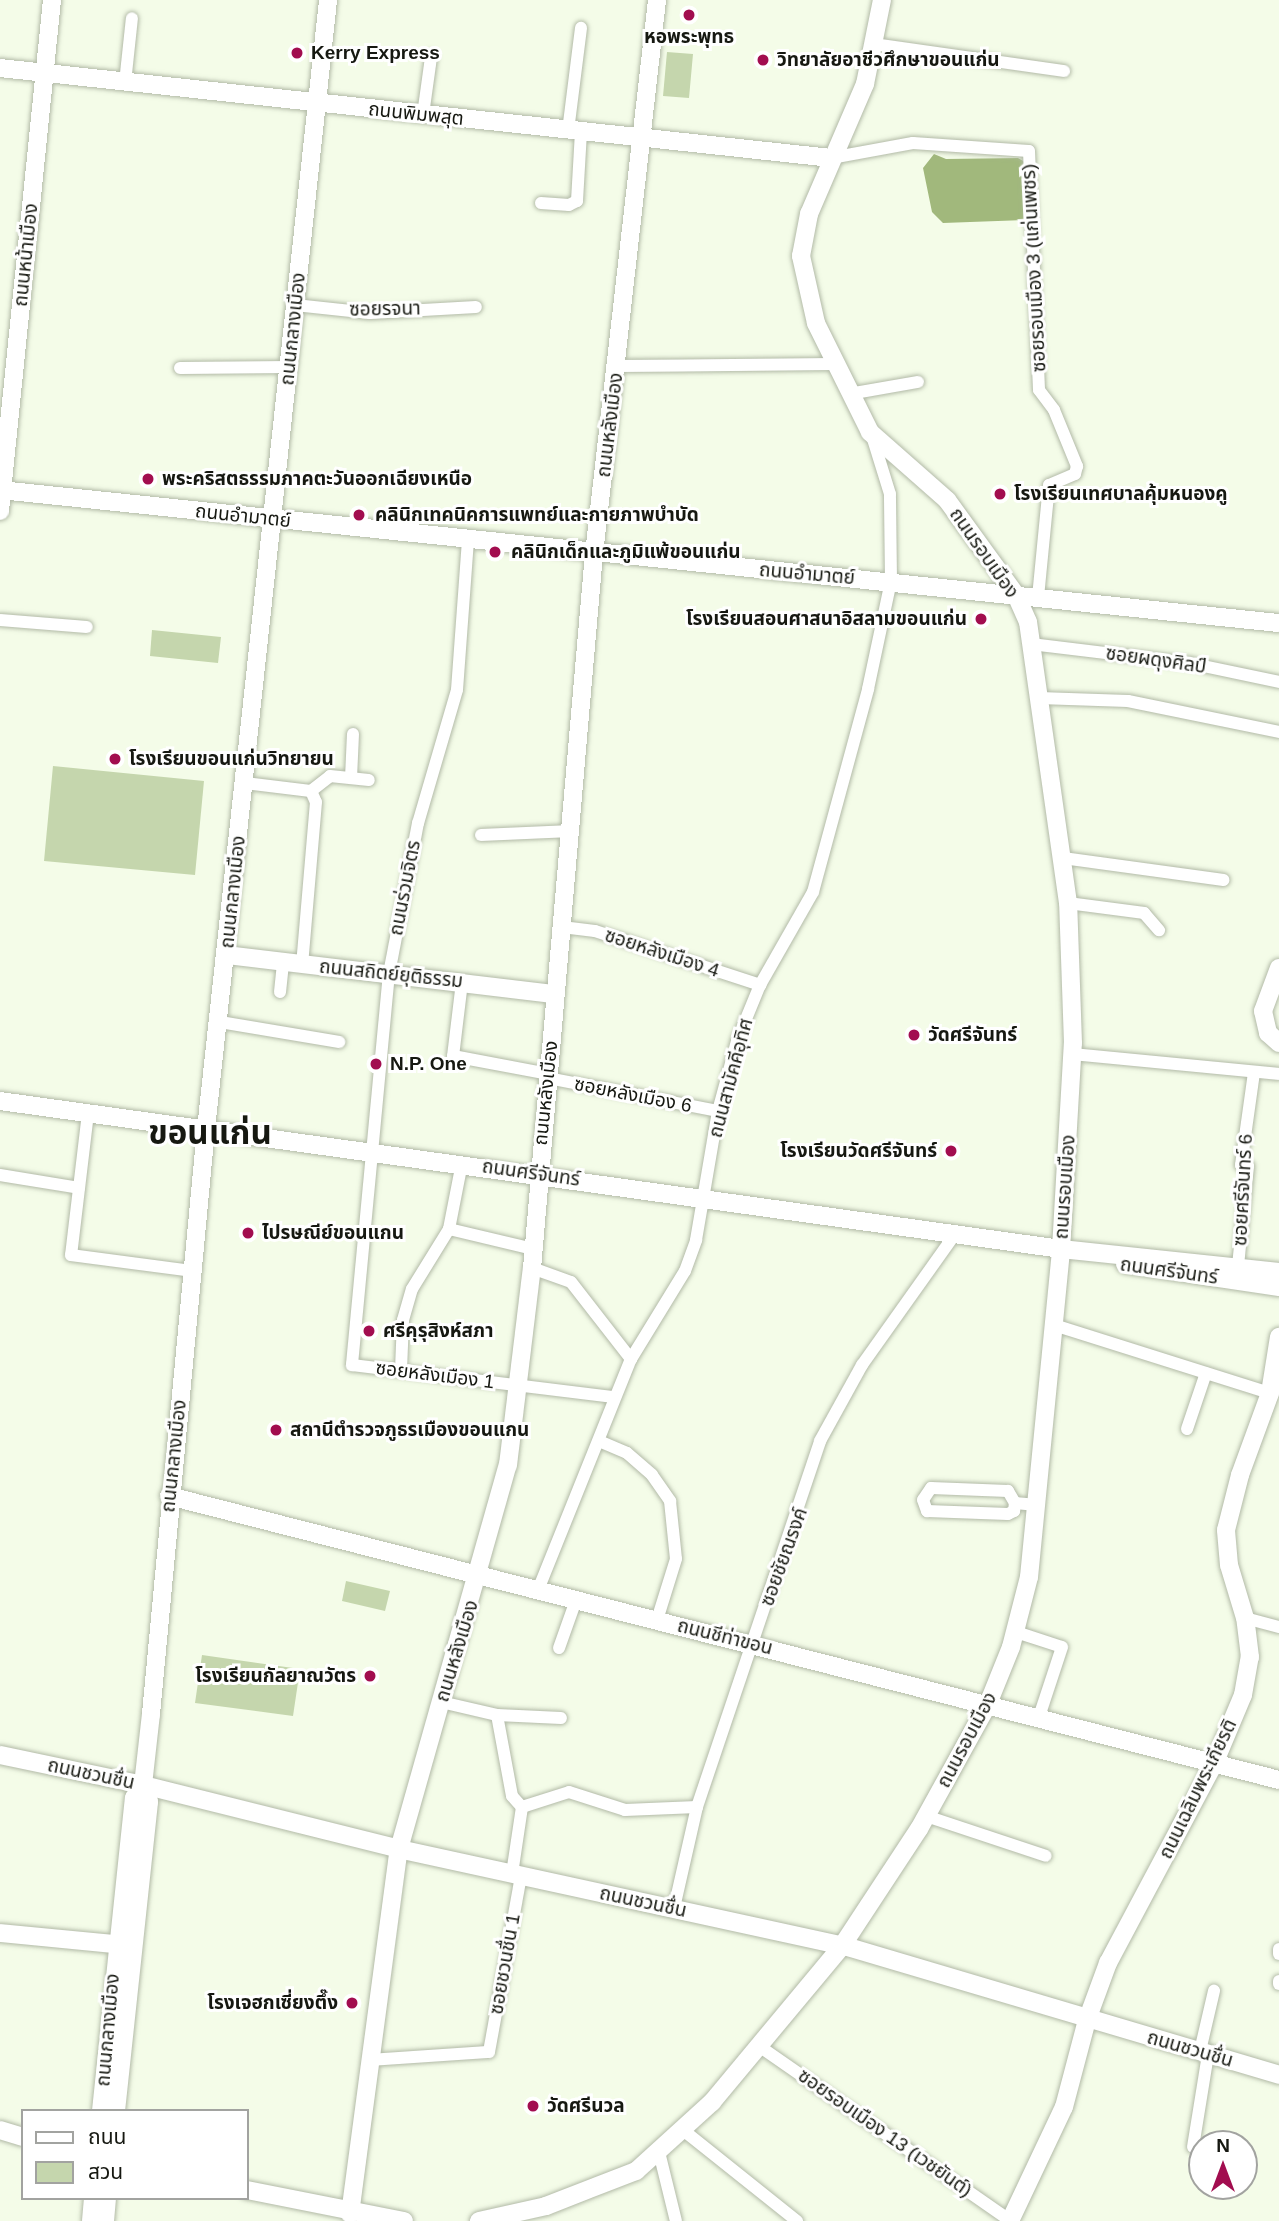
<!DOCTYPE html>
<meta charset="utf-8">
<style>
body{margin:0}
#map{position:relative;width:1279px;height:2221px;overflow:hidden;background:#f4fce8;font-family:Helvetica,"Noto Sans Thai",sans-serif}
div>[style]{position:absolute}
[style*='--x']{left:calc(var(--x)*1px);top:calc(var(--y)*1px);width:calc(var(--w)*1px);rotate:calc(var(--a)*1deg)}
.green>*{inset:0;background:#c5d6ad}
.water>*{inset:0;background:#a1b87c}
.roads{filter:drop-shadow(0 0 2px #b2baa7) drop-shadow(0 0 2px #b2baa7)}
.street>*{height:12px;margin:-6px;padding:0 6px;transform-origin:6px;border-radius:6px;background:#fff}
.secondary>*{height:18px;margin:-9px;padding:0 9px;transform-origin:9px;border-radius:9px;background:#fff}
.dots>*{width:19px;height:19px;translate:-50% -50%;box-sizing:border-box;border:4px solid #fff;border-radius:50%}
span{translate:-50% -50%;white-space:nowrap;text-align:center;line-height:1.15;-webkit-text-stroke:6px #fff;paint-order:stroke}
.poi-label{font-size:19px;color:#161811;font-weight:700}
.left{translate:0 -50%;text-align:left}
.right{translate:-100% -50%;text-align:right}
.street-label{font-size:19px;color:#161811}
.town-label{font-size:33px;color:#161811;font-weight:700}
.legend{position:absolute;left:21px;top:2109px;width:228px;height:91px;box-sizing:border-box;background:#fff;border:2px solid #a2a3a0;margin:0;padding:9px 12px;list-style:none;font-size:21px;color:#161811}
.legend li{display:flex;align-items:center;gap:14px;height:35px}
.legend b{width:35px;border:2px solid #a2a3a0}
.north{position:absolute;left:1188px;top:2130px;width:70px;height:70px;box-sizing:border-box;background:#fff;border:2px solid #a2a3a0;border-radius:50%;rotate:0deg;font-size:19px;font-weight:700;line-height:28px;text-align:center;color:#161811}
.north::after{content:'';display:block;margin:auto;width:24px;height:32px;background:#a20d4f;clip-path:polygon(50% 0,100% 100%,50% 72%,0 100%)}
</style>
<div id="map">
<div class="green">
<div style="clip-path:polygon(667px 52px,693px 54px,689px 98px,663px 96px)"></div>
<div style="clip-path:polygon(152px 630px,221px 637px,218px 663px,150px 656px)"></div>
<div style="clip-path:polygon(53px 766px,204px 781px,195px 875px,44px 861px)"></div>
<div style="clip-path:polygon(346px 1581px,390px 1591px,385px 1611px,342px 1601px)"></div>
<div style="clip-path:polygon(202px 1655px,300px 1669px,293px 1716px,195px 1703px)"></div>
</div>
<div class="water">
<div style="clip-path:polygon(934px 154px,946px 159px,1018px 158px,1025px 162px,1027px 220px,943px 223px,932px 212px,923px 168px)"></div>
</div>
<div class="roads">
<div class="street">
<div style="--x:874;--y:44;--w:192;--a:8.1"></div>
<div style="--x:125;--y:83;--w:65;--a:-83.9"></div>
<div style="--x:423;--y:115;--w:59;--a:-82.1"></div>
<div style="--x:568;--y:131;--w:104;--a:-82.8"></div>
<div style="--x:831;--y:158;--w:83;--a:-10.4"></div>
<div style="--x:913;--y:143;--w:116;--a:3.9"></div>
<div style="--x:1029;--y:151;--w:239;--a:87.6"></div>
<div style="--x:1039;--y:390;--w:25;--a:53"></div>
<div style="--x:1054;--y:410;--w:61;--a:67.7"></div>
<div style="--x:1077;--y:466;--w:8;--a:104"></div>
<div style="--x:1075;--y:474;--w:28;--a:157"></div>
<div style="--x:1049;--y:485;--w:114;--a:95.6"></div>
<div style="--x:541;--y:203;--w:28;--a:4"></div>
<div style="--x:569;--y:205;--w:9;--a:-27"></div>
<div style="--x:577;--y:201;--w:69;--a:-86.7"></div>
<div style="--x:295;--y:305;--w:75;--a:6.1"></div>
<div style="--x:370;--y:313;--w:106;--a:-3.2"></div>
<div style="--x:617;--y:366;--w:216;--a:-0.5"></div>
<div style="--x:180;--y:368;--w:109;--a:-0.5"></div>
<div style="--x:849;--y:394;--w:70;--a:-9.9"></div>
<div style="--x:468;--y:540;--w:150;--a:94.2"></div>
<div style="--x:457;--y:690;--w:139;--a:106.3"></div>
<div style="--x:418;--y:823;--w:153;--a:100.9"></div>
<div style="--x:389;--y:973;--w:394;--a:95.4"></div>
<div style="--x:352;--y:1365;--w:264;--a:7"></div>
<div style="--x:0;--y:620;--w:87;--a:4.6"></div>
<div style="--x:1031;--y:644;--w:159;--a:6.9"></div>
<div style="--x:1189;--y:663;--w:92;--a:11.9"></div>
<div style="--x:1039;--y:698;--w:89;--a:1.9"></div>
<div style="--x:1128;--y:701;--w:154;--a:11.6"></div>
<div style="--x:351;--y:778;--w:44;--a:-87.4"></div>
<div style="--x:245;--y:783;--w:66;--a:6.9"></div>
<div style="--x:311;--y:791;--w:12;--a:66"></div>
<div style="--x:316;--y:802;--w:164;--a:94.9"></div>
<div style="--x:311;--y:791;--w:24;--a:-38"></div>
<div style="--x:330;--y:776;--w:39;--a:6"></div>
<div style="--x:481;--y:835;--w:90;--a:-2.5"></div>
<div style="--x:1063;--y:858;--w:162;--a:7.8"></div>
<div style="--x:1068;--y:903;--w:77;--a:7.5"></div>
<div style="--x:1144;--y:913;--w:23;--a:49"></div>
<div style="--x:562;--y:927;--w:33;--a:7"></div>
<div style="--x:595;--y:931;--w:174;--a:18.1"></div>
<div style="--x:462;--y:982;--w:75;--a:96.9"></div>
<div style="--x:453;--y:1056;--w:98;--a:10.6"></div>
<div style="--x:280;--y:992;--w:30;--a:-84"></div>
<div style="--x:220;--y:1022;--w:121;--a:9.5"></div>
<div style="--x:1073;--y:1054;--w:207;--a:5.5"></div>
<div style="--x:548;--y:1078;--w:173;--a:11"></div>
<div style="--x:88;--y:1113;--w:143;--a:96.8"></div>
<div style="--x:71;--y:1255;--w:123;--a:7.5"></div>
<div style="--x:0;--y:1175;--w:80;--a:9.3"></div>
<div style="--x:449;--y:1229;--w:86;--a:13.4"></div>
<div style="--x:1238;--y:1266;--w:100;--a:-84.3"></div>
<div style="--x:1248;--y:1166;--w:7;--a:-172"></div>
<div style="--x:1241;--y:1165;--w:94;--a:-82"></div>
<div style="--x:532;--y:1268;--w:41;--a:19.7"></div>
<div style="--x:571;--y:1282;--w:98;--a:52.1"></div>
<div style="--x:1054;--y:1325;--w:226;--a:17.5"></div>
<div style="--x:401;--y:1370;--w:50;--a:-87.7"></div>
<div style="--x:403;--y:1320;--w:32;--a:-74"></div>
<div style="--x:412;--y:1289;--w:70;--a:-58.3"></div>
<div style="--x:449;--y:1229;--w:67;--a:-78.9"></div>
<div style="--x:1187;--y:1429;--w:59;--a:-71.3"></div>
<div style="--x:599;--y:1441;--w:30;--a:23"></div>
<div style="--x:627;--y:1453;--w:33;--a:41"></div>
<div style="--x:652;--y:1475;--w:32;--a:55"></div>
<div style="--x:670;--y:1501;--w:58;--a:84.1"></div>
<div style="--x:676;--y:1559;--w:64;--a:107.3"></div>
<div style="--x:1015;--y:1503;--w:14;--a:-120"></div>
<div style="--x:1008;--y:1491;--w:77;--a:-177.8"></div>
<div style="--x:931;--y:1488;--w:14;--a:124"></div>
<div style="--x:923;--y:1500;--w:12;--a:70"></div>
<div style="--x:927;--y:1511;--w:81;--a:2.1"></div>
<div style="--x:1008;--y:1514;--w:7;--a:-27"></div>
<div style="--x:1014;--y:1511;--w:8;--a:-83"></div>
<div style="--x:1015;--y:1503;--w:22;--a:5"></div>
<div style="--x:538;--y:1590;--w:249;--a:-68.1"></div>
<div style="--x:631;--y:1359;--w:103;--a:-58.5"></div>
<div style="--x:685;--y:1271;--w:33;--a:-70"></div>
<div style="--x:696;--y:1240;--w:131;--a:-80.3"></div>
<div style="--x:718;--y:1111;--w:73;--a:-74.8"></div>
<div style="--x:737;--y:1041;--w:61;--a:-67.7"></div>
<div style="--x:760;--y:985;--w:107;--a:-60.3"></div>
<div style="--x:813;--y:892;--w:210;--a:-74.8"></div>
<div style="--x:868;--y:689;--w:110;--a:-78"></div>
<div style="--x:891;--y:581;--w:87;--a:-90.7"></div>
<div style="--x:890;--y:494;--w:61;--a:-107.2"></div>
<div style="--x:1245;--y:1618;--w:35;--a:15"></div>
<div style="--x:1016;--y:1632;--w:48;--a:18.1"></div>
<div style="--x:1062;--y:1647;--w:74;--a:108.2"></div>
<div style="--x:559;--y:1648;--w:51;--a:-70.5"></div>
<div style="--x:441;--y:1702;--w:57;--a:13.1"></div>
<div style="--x:497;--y:1715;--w:64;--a:2.7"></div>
<div style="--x:497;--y:1715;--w:82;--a:79.5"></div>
<div style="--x:512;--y:1796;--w:15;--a:48"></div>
<div style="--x:522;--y:1807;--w:68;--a:98.5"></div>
<div style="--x:522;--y:1807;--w:49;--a:-17.7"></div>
<div style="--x:569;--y:1792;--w:59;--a:17.8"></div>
<div style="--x:625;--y:1810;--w:72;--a:-2.4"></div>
<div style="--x:926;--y:1816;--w:126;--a:18.4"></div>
<div style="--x:674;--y:1908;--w:104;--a:-77.2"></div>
<div style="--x:697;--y:1807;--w:386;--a:-71.4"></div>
<div style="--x:820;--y:1441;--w:87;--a:-61.1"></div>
<div style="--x:862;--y:1365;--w:161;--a:-54.6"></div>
<div style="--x:1279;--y:1949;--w:5;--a:90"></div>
<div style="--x:1279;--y:1984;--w:3;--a:-90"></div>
<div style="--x:759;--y:2046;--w:307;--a:34.8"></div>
<div style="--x:1200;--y:2051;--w:62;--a:-76.9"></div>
<div style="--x:368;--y:2060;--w:121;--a:-3.8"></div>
<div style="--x:489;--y:2052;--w:179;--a:-79.7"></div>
<div style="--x:683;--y:2130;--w:146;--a:38.6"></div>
<div style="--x:1193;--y:2147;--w:94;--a:-80.8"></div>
<div style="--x:659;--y:2152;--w:71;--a:76.2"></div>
</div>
<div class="secondary">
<div style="--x:0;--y:68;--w:836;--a:6.18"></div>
<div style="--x:0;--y:490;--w:1286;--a:5.94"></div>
<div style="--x:0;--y:511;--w:514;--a:-84.19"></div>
<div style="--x:226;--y:955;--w:331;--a:6.8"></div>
<div style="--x:1279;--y:968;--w:46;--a:110.4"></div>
<div style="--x:1263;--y:1011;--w:23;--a:77"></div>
<div style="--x:1268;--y:1033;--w:15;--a:42"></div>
<div style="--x:0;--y:1101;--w:1071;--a:7.94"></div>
<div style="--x:1061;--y:1249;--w:219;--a:6"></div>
<div style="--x:1125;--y:1264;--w:156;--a:8.5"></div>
<div style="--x:169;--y:1496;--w:1146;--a:14.35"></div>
<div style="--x:0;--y:1755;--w:146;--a:11.8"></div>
<div style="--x:143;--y:1785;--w:264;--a:14"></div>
<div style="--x:399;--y:1849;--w:460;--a:12.3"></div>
<div style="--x:848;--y:1947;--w:450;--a:16.5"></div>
<div style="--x:0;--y:1933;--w:126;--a:5.5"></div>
<div style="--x:101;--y:2111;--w:315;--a:-84"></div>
<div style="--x:134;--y:1798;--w:16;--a:-55"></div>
<div style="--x:143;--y:1785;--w:71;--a:-83.6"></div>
<div style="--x:151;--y:1714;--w:588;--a:-84.63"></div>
<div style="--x:206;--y:1129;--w:1136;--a:-83.83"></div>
<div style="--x:116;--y:2111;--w:311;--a:-83.9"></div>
<div style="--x:149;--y:1802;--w:18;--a:-109"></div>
<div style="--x:0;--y:2130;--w:24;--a:17"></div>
<div style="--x:247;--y:2190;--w:160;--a:11.2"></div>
<div style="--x:350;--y:2214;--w:368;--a:-82.4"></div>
<div style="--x:399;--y:1849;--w:399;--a:-74.2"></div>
<div style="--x:508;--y:1465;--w:198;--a:-83.1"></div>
<div style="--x:532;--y:1268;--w:717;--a:-85.04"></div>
<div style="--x:594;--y:554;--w:558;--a:-83.51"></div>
<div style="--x:91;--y:2221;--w:23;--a:-85"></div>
<div style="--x:105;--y:2221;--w:23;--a:-85"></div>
<div style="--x:479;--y:2221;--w:69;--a:-12.6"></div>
<div style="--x:546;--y:2206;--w:97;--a:-21.3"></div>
<div style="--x:636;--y:2171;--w:103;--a:-42.2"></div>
<div style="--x:712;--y:2102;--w:203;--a:-50.2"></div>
<div style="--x:842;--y:1946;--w:140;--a:-56.7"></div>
<div style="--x:919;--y:1829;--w:143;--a:-61.1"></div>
<div style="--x:988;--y:1704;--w:61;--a:-68"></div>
<div style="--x:1011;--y:1647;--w:72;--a:-75.6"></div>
<div style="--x:1029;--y:1577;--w:330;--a:-84.4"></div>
<div style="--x:1061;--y:1249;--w:206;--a:-86.7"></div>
<div style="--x:1073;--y:1043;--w:140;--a:-92"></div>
<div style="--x:1068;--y:903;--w:284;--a:-98.1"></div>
<div style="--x:1028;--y:622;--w:30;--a:-114"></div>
<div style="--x:1016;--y:595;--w:117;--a:-126"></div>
<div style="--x:947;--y:500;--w:103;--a:-138.6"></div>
<div style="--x:870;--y:432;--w:122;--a:-116.4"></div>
<div style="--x:816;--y:323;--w:69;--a:-102.6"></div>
<div style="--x:801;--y:256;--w:43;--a:-79.2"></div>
<div style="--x:809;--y:214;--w:142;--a:-66.7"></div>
<div style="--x:865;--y:84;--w:86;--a:-78.6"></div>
<div style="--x:1010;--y:2221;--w:126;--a:-64.7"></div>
<div style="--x:1064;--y:2107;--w:90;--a:-75.2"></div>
<div style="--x:1087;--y:2020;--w:61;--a:-69.8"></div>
<div style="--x:1108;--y:1963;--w:225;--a:-62"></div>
<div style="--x:1214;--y:1764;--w:75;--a:-67.2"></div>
<div style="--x:1243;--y:1695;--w:39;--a:-80"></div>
<div style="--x:1250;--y:1657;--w:39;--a:-97"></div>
<div style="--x:1245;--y:1618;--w:55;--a:-106.8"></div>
<div style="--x:1229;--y:1565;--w:35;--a:-95"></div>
<div style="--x:1226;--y:1530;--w:57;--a:-75.7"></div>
<div style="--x:1240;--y:1475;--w:87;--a:-69.9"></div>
<div style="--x:1270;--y:1393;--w:57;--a:-80.9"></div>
</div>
</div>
<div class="dots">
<div style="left:689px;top:15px;background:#a20d4f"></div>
<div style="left:297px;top:53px;background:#a20d4f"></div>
<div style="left:763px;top:60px;background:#a20d4f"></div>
<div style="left:148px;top:479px;background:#a20d4f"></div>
<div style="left:1000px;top:494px;background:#a20d4f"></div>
<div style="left:359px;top:515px;background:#a20d4f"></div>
<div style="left:495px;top:552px;background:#a20d4f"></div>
<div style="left:981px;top:619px;background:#a20d4f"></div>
<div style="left:115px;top:759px;background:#a20d4f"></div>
<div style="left:914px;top:1035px;background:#a20d4f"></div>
<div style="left:376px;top:1064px;background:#a20d4f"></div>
<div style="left:951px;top:1151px;background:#a20d4f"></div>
<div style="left:248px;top:1233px;background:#a20d4f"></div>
<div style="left:369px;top:1331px;background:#a20d4f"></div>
<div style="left:276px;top:1430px;background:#a20d4f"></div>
<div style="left:370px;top:1676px;background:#a20d4f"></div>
<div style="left:352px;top:2003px;background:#a20d4f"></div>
<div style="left:533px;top:2106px;background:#a20d4f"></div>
</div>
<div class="poi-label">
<span style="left:689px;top:37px">หอพระพุทธ</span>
<span class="left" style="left:311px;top:53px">Kerry Express</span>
<span class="left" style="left:777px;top:60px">วิทยาลัยอาชีวศึกษาขอนแก่น</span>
<span class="left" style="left:162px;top:479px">พระคริสตธรรมภาคตะวันออกเฉียงเหนือ</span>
<span class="left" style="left:1014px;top:494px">โรงเรียนเทศบาลคุ้มหนองคู</span>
<span class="left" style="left:375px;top:515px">คลินิกเทคนิคการแพทย์และกายภาพบำบัด</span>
<span class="left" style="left:511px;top:552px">คลินิกเด็กและภูมิแพ้ขอนแก่น</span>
<span class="right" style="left:967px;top:619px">โรงเรียนสอนศาสนาอิสลามขอนแก่น</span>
<span class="left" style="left:129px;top:759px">โรงเรียนขอนแก่นวิทยายน</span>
<span class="left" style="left:928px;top:1035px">วัดศรีจันทร์</span>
<span class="left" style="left:390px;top:1064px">N.P. One</span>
<span class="right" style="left:937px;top:1151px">โรงเรียนวัดศรีจันทร์</span>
<span class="left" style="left:262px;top:1233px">ไปรษณีย์ขอนแกน</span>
<span class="left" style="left:383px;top:1331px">ศรีคุรุสิงห์สภา</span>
<span class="left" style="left:290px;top:1430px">สถานีตำรวจภูธรเมืองขอนแกน</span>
<span class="right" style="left:356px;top:1676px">โรงเรียนกัลยาณวัตร</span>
<span class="right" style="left:338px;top:2003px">โรงเจฮกเซี่ยงตึ๊ง</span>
<span class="left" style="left:547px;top:2106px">วัดศรีนวล</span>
</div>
<div class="street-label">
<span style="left:416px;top:114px;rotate:6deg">ถนนพิมพสุต</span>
<span style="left:26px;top:255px;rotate:-84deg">ถนนหน้าเมือง</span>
<span style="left:1034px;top:268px;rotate:-93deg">ซอยรอบเมือง 3 (แก่นเพชร)</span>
<span style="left:385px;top:309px;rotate:-1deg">ซอยรจนา</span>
<span style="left:293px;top:329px;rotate:-84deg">ถนนกลางเมือง</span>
<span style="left:610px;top:425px;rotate:-83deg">ถนนหลังเมือง</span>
<span style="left:243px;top:516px;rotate:6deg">ถนนอำมาตย์</span>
<span style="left:984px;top:553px;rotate:55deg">ถนนรอบเมือง</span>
<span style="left:807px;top:574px;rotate:5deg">ถนนอำมาตย์</span>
<span style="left:1156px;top:660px;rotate:8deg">ซอยผดุงศิลป์</span>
<span style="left:405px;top:888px;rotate:-79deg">ถนนร่วมจิตร</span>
<span style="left:233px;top:892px;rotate:-84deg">ถนนกลางเมือง</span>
<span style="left:662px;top:953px;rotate:18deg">ซอยหลังเมือง 4</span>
<span style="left:391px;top:974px;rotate:6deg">ถนนสถิตย์ยุติธรรม</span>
<span style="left:731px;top:1078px;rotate:-75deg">ถนนสามัคคีอุทิศ</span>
<span style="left:546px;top:1093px;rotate:-84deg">ถนนหลังเมือง</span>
<span style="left:633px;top:1095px;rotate:11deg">ซอยหลังเมือง 6</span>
<span style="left:531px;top:1173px;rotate:8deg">ถนนศรีจันทร์</span>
<span style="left:1065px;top:1187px;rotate:-86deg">ถนนรอบเมือง</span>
<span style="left:1243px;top:1190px;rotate:-87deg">ซอยศรีจันทร์ 6</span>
<span style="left:1169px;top:1271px;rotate:8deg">ถนนศรีจันทร์</span>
<span style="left:435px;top:1375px;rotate:7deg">ซอยหลังเมือง 1</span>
<span style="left:174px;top:1456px;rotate:-84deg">ถนนกลางเมือง</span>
<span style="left:784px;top:1557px;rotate:-70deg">ซอยชัยณรงค์</span>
<span style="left:725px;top:1637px;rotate:14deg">ถนนชีท่าขอน</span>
<span style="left:457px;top:1651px;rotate:-73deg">ถนนหลังเมือง</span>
<span style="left:967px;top:1740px;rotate:-62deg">ถนนรอบเมือง</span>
<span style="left:91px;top:1774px;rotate:12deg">ถนนชวนชื่น</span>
<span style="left:1198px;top:1789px;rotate:-64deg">ถนนเฉลิมพระเกียรติ</span>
<span style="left:643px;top:1902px;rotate:12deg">ถนนชวนชื่น</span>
<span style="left:505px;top:1964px;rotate:-80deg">ซอยชวนชื่น 1</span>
<span style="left:108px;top:2030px;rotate:-85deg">ถนนกลางเมือง</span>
<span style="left:1190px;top:2049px;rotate:16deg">ถนนชวนชื่น</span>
<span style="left:885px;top:2133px;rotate:35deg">ซอยรอบเมือง 13 (เวชยันต์)</span>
</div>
<div class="town-label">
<span style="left:210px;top:1133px">ขอนแก่น</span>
</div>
<ul class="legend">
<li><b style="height:9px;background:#fff"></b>ถนน</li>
<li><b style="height:19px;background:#c5d6ad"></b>สวน</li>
</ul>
<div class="north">N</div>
</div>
